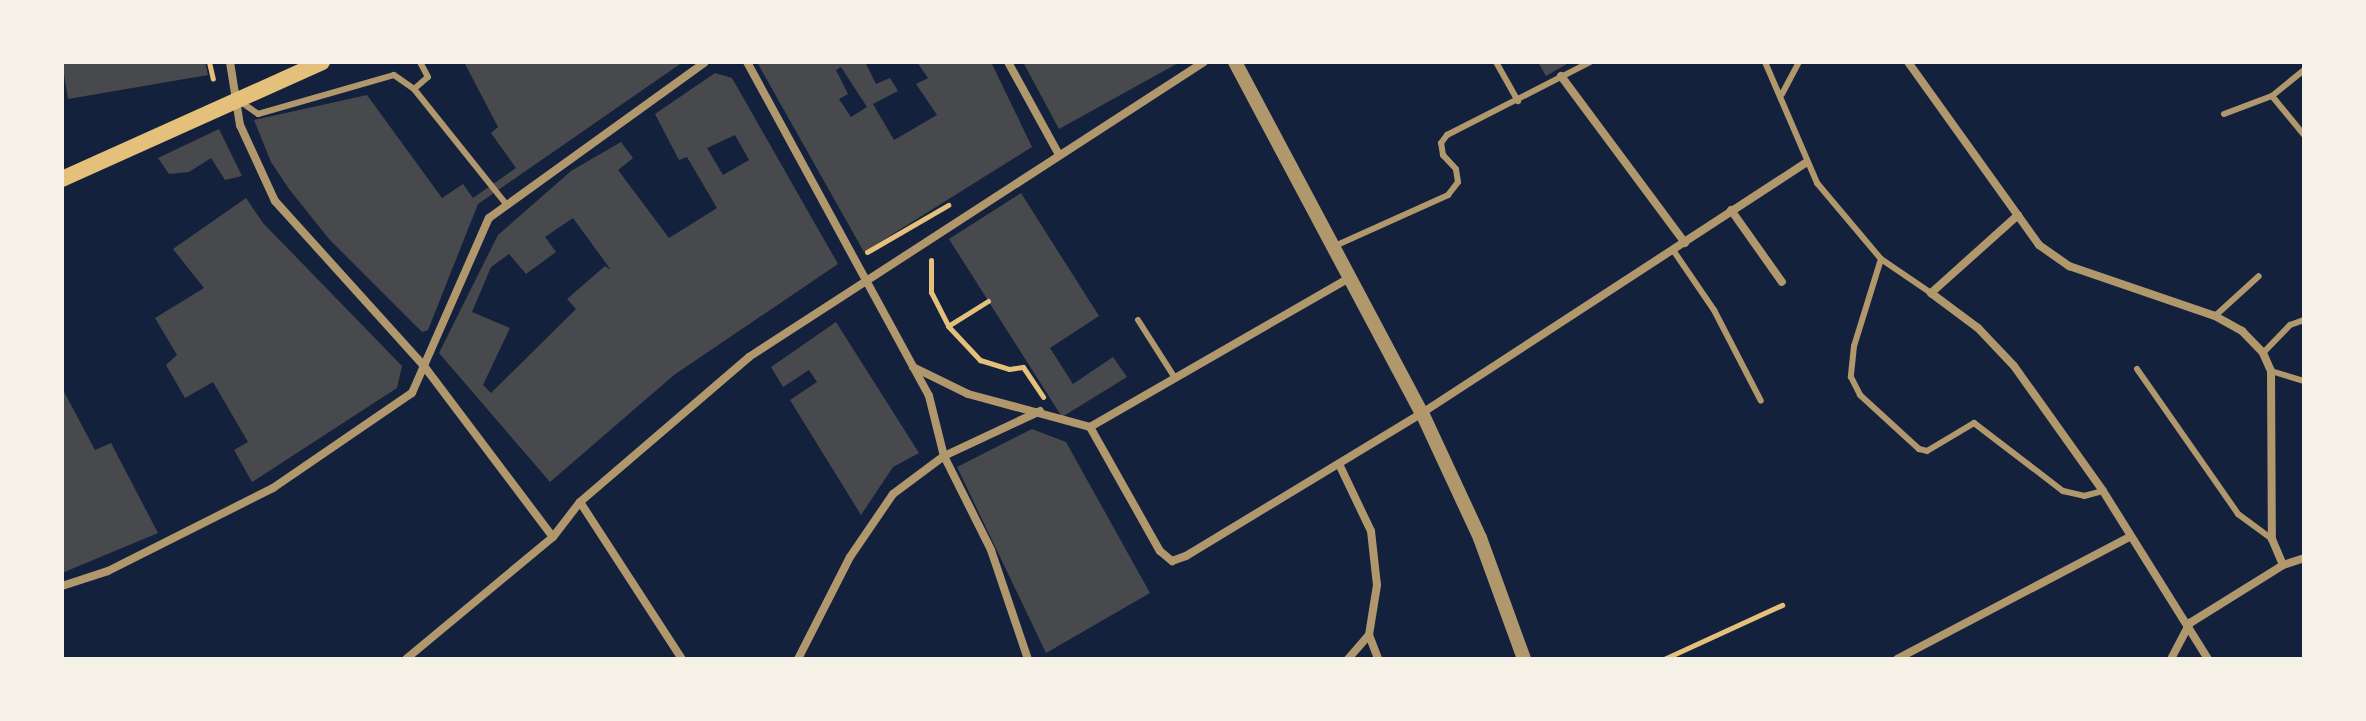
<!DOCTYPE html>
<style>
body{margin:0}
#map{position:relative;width:2366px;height:721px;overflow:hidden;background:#14213d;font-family:Overpass,sans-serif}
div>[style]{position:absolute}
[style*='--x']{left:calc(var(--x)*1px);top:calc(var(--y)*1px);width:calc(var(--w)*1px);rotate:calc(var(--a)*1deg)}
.building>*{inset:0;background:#48494c}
.path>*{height:5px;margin:-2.5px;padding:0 2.5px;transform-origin:2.5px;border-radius:2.5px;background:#e5c07b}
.service>*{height:6px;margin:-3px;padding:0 3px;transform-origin:3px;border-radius:3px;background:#b1986c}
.minor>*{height:8px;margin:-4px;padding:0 4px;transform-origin:4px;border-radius:4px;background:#b1986c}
.tertiary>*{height:14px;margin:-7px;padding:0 7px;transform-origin:7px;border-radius:7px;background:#b1986c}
.secondary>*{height:16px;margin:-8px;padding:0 8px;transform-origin:8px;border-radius:8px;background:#e5c07b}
span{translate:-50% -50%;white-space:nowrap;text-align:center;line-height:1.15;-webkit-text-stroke:8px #f6f1e7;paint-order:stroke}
.frame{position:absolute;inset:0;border:64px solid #f6f1e7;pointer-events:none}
</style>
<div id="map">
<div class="building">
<div style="clip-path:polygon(62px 62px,205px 62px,208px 75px,68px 99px)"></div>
<div style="clip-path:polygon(464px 62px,683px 62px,478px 204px,428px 330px,422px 332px,329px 239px,289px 189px,271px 162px,254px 120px,367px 95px,442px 198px,463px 184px,473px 198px,516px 168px,491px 133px,498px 127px)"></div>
<div style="clip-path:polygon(evenodd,757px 62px,865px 62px,876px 84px,890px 78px,898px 91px,873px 104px,894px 140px,937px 115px,916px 84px,928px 78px,917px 62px,991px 62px,1032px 147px,864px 252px,757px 62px,841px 67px,867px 107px,851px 117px,839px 99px,848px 94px,836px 70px,841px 67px)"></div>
<div style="clip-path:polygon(1023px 62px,1180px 62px,1059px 129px)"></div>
<div style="clip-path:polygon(1538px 62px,1570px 62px,1546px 76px)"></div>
<div style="clip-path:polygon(evenodd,715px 73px,732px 78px,838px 264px,674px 375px,550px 482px,439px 353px,498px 235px,571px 171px,621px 142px,633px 158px,618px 170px,669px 238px,717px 208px,687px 157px,679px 160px,655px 114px,715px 73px,735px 135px,749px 160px,723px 175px,707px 148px,735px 135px,715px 73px,573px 218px,611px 270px,605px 266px,567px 299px,576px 309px,491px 393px,483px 385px,510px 328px,472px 312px,491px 267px,509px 254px,526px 274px,556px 252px,545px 237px,573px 218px)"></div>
<div style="clip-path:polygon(219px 129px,242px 176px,225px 180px,211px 158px,189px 172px,169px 174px,158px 158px)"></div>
<div style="clip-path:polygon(1021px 193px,1099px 316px,1050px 348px,1073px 384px,1113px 357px,1127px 377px,1062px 417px,949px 239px)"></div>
<div style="clip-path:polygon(246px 198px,263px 223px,402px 366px,397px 388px,252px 482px,234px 450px,248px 442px,213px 382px,185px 398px,166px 365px,177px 355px,155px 318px,204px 288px,173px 249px)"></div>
<div style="clip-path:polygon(836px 322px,919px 453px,893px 467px,861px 515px,790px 400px,817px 382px,809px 370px,783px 387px,771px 367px)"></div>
<div style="clip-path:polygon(62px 388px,95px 450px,111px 443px,158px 533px,62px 573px)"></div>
<div style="clip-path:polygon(1032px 429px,1066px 442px,1150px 593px,1046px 653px,957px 467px)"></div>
</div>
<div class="path">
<div style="--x:209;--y:62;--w:17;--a:77"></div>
<div style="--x:867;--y:252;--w:94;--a:-30.1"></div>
<div style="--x:931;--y:260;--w:32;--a:90"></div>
<div style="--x:931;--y:292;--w:38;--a:63"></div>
<div style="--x:988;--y:301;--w:47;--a:148"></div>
<div style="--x:948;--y:326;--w:47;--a:46.7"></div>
<div style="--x:980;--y:360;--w:30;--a:17"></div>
<div style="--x:1009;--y:369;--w:14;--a:-8"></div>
<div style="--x:1023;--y:367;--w:36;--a:56"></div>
<div style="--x:1664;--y:659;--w:130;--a:-24.6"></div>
</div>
<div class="service">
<div style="--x:1496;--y:62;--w:45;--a:60.6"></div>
<div style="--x:1765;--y:62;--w:132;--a:66.7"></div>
<div style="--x:1817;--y:183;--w:99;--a:49.9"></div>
<div style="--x:1881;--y:259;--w:60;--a:34.2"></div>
<div style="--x:414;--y:89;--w:18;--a:-41"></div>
<div style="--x:428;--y:77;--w:17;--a:-118"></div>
<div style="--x:1782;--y:94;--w:36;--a:-62"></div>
<div style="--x:2272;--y:96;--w:50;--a:50.6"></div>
<div style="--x:241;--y:102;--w:21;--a:35"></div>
<div style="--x:258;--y:114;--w:141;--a:-16"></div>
<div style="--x:394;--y:75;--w:24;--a:35"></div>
<div style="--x:414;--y:89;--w:149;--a:51.3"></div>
<div style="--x:2224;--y:114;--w:51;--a:-20.6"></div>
<div style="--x:2272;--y:96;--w:41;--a:-39.1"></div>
<div style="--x:1337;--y:245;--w:122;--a:-24.2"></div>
<div style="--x:1448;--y:195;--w:16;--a:-52"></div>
<div style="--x:1458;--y:182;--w:13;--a:-99"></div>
<div style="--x:1456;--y:169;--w:19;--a:-133"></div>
<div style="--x:1443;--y:155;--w:12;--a:-99"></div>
<div style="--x:1441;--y:143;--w:10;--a:-53"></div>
<div style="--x:1447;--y:135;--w:161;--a:-27"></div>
<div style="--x:1673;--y:250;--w:73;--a:55.7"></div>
<div style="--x:1714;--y:310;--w:102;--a:62.7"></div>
<div style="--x:1881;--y:259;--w:91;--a:107.2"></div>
<div style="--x:1854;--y:346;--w:31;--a:96"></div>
<div style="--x:1851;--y:377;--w:20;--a:63"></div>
<div style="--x:1860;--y:395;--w:80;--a:42.5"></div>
<div style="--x:1919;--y:449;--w:8;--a:14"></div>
<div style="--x:1927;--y:451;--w:55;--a:-30.8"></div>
<div style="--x:1974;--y:423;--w:112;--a:37.4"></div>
<div style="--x:2063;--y:491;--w:22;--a:13"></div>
<div style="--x:2084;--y:496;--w:20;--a:-15"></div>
<div style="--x:2215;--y:316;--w:59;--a:-42.3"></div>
<div style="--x:1138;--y:320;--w:69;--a:57.5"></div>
<div style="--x:2263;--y:353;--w:39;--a:-46"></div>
<div style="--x:2290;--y:325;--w:15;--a:-20"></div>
<div style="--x:2137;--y:369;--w:177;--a:55.1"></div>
<div style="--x:2238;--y:514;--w:42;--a:36.3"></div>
<div style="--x:2271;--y:371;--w:34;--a:17"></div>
</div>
<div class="minor">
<div style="--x:230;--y:62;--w:64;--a:81"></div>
<div style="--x:240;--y:125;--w:84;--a:65.3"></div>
<div style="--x:275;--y:201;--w:222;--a:47.9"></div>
<div style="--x:424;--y:366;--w:214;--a:53"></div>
<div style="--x:747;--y:62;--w:380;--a:61.4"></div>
<div style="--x:929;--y:396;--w:62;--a:76"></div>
<div style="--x:944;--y:456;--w:105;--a:63.4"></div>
<div style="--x:991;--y:550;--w:115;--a:71.3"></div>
<div style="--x:1008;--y:62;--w:104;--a:61.2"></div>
<div style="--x:1908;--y:62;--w:225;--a:54.4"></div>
<div style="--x:2039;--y:245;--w:37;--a:35"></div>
<div style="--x:2069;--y:266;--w:154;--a:18.9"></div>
<div style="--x:2215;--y:316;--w:31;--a:29"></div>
<div style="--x:2242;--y:331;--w:30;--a:46"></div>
<div style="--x:2263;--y:353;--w:20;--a:66"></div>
<div style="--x:2271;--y:371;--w:168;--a:89.7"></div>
<div style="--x:2272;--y:539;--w:28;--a:67"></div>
<div style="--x:1561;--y:76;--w:208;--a:53.4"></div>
<div style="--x:1731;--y:210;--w:88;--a:54.7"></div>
<div style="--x:2018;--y:215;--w:117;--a:138.1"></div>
<div style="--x:1931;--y:293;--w:59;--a:36.7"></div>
<div style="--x:1978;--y:328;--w:52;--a:46.5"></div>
<div style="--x:2014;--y:366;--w:153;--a:54.5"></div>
<div style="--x:2103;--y:491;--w:198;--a:58"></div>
<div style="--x:913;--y:367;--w:61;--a:26.1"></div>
<div style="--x:968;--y:394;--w:126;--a:15.1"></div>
<div style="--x:1090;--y:427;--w:301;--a:-29.9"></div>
<div style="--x:1090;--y:427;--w:142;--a:60.6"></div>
<div style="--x:1160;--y:551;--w:16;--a:40"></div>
<div style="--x:1172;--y:561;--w:15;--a:-20"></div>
<div style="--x:1186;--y:556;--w:276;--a:-31.2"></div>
<div style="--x:1422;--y:413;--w:457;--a:-33.1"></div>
<div style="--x:1339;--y:464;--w:74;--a:64.5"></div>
<div style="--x:1371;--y:531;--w:54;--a:83.7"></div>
<div style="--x:1377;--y:585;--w:51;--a:99.1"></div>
<div style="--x:1369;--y:635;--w:26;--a:69"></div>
<div style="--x:580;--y:502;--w:187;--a:57"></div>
<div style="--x:62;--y:586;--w:48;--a:-18.1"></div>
<div style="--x:108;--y:571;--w:185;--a:-26.7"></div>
<div style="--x:273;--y:488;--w:168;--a:-34.4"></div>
<div style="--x:412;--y:393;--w:191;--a:-66.3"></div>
<div style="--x:489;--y:218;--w:266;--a:-35.8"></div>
<div style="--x:406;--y:659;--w:191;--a:-39.7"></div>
<div style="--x:553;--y:537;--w:44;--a:-52.4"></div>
<div style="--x:580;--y:502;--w:223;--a:-40.6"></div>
<div style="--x:749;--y:357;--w:542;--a:-32.96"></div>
<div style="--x:798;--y:659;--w:114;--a:-63"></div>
<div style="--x:850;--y:557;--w:76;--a:-55.7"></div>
<div style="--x:893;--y:494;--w:64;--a:-36.7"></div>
<div style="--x:944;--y:456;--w:106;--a:-25.1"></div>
<div style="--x:1348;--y:659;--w:32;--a:-49"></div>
<div style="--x:1897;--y:659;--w:262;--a:-27.7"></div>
<div style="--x:2171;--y:659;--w:41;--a:-62.2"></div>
<div style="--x:2190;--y:623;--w:110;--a:-31.9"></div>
<div style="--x:2283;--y:565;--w:22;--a:-18"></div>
</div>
<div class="tertiary">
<div style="--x:1235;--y:62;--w:398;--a:62"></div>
<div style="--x:1422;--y:413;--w:138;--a:65.1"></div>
<div style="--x:1480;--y:538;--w:129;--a:70"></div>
</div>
<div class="secondary">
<div style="--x:62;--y:179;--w:285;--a:-24.2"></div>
</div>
<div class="frame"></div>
</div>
